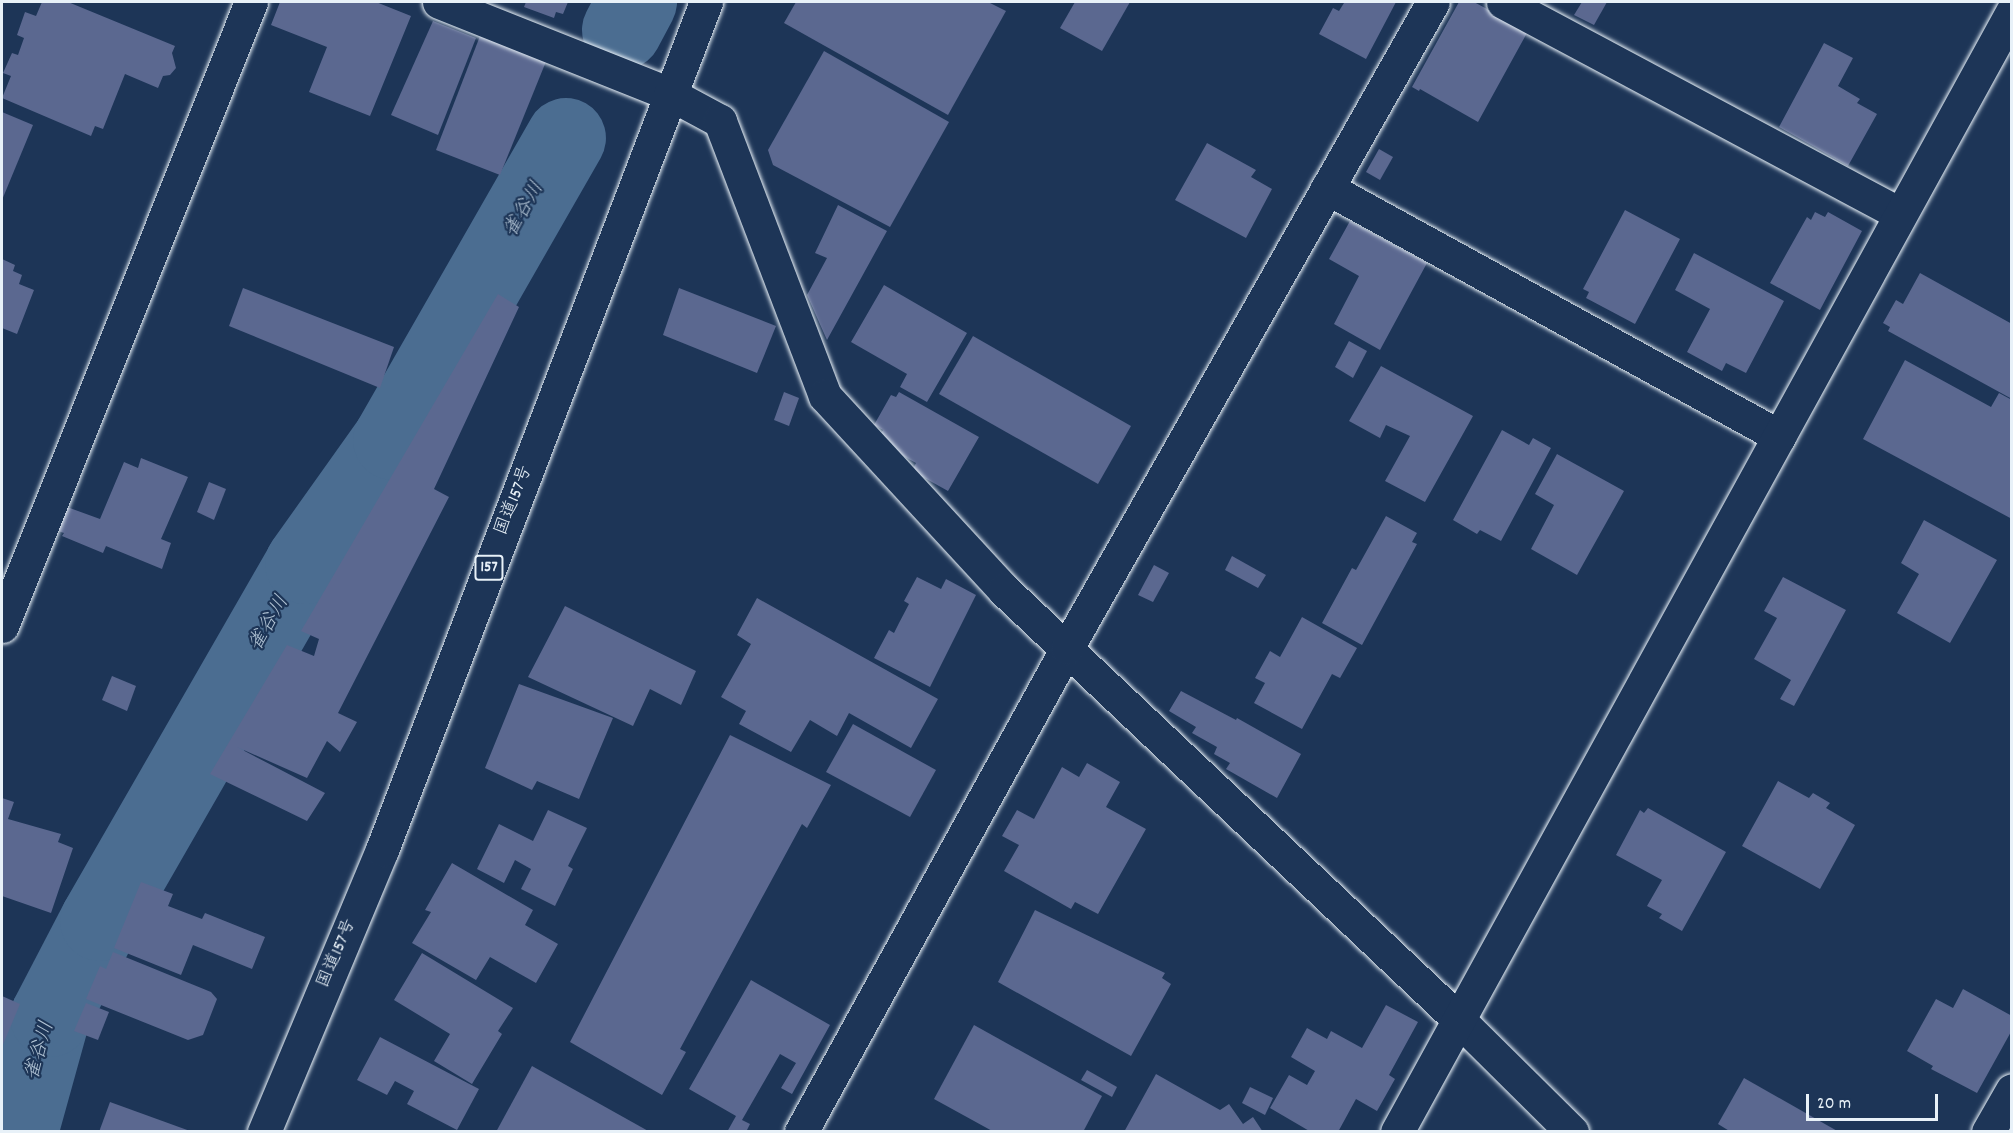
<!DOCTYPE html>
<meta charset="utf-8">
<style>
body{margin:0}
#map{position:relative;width:2013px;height:1133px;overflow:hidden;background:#1d3557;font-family:Dekko,"Klee One",sans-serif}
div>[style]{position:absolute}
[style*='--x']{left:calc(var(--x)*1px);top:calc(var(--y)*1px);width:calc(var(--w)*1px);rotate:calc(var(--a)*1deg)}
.river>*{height:80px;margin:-40px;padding:0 40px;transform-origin:40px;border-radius:40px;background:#4b6d91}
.building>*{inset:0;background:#5b6890}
.roads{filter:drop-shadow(0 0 2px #e8f1f8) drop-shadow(0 0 2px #e8f1f8)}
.minor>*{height:33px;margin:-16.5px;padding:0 16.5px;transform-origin:16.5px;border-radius:16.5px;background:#1d3557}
.trunk>*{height:33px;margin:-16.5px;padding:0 16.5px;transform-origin:16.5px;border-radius:16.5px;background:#1d3557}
span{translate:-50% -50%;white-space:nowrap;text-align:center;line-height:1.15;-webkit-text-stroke:4.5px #1d3557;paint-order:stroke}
.shield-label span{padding:2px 4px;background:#1d3557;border:2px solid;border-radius:4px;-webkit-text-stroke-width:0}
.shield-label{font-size:16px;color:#e8f1f8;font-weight:700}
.street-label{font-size:18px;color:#e8f1f8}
.water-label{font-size:20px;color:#b1c3d4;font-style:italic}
.frame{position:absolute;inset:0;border:3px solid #e8f1f8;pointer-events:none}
.scale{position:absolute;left:1806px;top:1094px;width:132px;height:27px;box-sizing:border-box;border:3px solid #e8f1f8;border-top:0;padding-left:8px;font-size:18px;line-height:21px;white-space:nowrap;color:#e8f1f8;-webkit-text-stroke:4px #1d3557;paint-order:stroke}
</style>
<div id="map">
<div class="river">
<div style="--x:622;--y:30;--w:32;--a:-62"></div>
<div style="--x:18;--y:1132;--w:119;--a:-74.5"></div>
<div style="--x:50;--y:1017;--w:108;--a:-62.5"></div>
<div style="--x:100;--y:921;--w:412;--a:-60.1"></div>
<div style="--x:305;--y:564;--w:152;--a:-54.6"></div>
<div style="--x:393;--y:440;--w:348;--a:-60.2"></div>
</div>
<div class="building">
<div style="clip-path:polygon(42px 2px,68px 2px,175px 46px,172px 53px,176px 68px,170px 75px,163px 76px,158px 88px,125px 74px,103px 129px,95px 126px,91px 136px,2px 98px,11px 76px,3px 73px,12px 53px,18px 55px,24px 38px,17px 35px,25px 12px,36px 16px)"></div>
<div style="clip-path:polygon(280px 2px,376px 2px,411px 16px,370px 116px,309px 92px,327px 47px,271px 25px)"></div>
<div style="clip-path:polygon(526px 2px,568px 2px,563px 14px,556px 12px,554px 18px,524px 7px)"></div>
<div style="clip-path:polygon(796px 2px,988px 2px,1006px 11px,948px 115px,784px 23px)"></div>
<div style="clip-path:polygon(1075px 2px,1130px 2px,1102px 51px,1060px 28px)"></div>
<div style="clip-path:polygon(1340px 2px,1396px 2px,1366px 59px,1319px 34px,1333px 8px,1339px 11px,1344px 3px)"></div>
<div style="clip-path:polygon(1459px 2px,1474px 2px,1528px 31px,1478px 122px,1420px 89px,1419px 91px,1412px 87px)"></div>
<div style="clip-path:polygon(1582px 2px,1607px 2px,1594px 25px,1574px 15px)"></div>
<div style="clip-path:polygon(433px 21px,476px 38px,438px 135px,391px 115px)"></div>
<div style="clip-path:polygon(480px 36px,547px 59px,500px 175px,436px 150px)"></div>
<div style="clip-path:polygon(1824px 43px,1853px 58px,1838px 86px,1860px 99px,1857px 103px,1877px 114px,1848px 166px,1779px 127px)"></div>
<div style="clip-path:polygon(824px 51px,949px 122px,890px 227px,773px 165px,768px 150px)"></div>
<div style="clip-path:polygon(2px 112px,33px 125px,2px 200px)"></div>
<div style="clip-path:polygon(1207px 143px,1256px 170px,1251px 177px,1272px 189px,1246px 238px,1175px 200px)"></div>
<div style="clip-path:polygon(1379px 149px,1393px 157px,1380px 180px,1366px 172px)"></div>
<div style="clip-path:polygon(838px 205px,887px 231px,827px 340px,807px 295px,827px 258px,815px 253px)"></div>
<div style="clip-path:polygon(1625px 210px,1680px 239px,1635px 324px,1586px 298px,1589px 292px,1583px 289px)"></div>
<div style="clip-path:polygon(1815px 212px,1825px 217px,1828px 212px,1862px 231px,1820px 310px,1770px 283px,1807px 217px,1811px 220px)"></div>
<div style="clip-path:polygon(1350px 221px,1427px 263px,1380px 350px,1334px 324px,1359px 276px,1329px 259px)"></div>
<div style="clip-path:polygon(1694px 253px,1784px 301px,1746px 373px,1726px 363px,1722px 371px,1687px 352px,1710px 309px,1675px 290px)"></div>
<div style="clip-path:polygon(2px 259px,15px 265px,13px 271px,22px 275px,19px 284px,34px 290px,17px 334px,2px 328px)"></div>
<div style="clip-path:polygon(1920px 273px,2012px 324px,2012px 399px,1888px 331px,1890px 327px,1883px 323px,1896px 300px,1903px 304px)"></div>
<div style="clip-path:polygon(884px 285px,967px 333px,927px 402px,900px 387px,907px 374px,851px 342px)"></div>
<div style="clip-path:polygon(243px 288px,394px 347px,380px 388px,229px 326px)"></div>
<div style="clip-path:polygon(679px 288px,776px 326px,757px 373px,663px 335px)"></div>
<div style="clip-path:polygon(498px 294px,519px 307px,434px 489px,449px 497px,338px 713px,357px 722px,340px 752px,327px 741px,307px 778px,237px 747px,325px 793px,307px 821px,210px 774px,287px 645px,314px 656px,319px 639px,301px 631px)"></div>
<div style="clip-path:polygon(973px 336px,1131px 426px,1098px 484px,939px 394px)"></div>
<div style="clip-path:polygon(1349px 341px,1367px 351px,1353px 378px,1335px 367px)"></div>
<div style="clip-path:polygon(1905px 360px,1991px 407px,1999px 393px,2012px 400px,2012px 519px,1863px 439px)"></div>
<div style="clip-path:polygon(1381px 366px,1473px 416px,1425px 502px,1385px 481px,1410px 436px,1386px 425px,1380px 438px,1349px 421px)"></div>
<div style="clip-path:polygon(784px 392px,799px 398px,789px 426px,774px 420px)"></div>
<div style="clip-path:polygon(899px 392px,979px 437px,948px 491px,912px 471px,916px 463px,890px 449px,892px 444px,879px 437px,883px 430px,874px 425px,891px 395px,896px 397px)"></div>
<div style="clip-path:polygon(1502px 430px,1529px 445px,1533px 438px,1551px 448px,1501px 541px,1480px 530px,1477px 534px,1453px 520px)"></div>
<div style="clip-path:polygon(1557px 454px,1624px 491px,1577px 575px,1531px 549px,1554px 505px,1535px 494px)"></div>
<div style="clip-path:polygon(141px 458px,188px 477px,161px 539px,171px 543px,162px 569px,106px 546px,103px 553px,62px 536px,64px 533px,58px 531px,67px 507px,100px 519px,124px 462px,138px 468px)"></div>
<div style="clip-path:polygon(209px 482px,226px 489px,214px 520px,197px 512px)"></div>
<div style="clip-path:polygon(1386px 516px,1417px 533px,1412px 542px,1417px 544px,1362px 645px,1322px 623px,1352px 568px,1356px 570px)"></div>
<div style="clip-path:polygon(1924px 520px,1997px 560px,1950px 643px,1897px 613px,1919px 574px,1901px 563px)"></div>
<div style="clip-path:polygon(1232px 556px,1266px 575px,1258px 588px,1225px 570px)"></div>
<div style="clip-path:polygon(1154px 565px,1169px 573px,1153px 602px,1138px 595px)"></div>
<div style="clip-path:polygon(917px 577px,941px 589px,946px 579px,976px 595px,930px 687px,874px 658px,889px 630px,894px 633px,899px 623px,909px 604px,904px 601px)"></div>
<div style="clip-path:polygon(1783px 577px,1846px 610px,1794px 706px,1780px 699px,1791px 680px,1754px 659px,1777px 618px,1764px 611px)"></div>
<div style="clip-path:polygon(757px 598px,938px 699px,911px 748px,849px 713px,837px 736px,810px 720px,791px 752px,739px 724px,746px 711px,721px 697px,751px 644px,737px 635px)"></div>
<div style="clip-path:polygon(565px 606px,696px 671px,681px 705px,650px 689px,633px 726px,528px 677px)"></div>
<div style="clip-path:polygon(1302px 617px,1357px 648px,1340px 678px,1332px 674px,1302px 729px,1254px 703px,1265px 683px,1255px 678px,1270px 651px,1280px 657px)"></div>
<div style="clip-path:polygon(112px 676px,136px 686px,127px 711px,102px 700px)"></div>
<div style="clip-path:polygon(519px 684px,613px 718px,579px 799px,537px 781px,532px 790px,485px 768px)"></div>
<div style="clip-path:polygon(1181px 691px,1236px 720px,1237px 718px,1301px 754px,1277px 798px,1226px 769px,1230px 763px,1214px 754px,1217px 747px,1192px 733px,1196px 727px,1169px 711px)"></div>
<div style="clip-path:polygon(853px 724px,936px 770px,910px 817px,826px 772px)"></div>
<div style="clip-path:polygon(730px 735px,831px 785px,807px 828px,802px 824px,680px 1049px,686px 1052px,662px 1095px,570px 1042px)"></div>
<div style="clip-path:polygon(1087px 763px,1120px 782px,1106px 807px,1146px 829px,1098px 914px,1075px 902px,1071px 909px,1004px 871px,1019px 845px,1002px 836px,1017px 810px,1034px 819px,1062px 767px,1079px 777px)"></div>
<div style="clip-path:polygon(1778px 781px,1809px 798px,1813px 793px,1830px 803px,1826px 808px,1855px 825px,1820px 889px,1742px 846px)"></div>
<div style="clip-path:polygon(2px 798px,14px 802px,8px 819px,61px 834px,58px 842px,73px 848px,51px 913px,2px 896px)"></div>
<div style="clip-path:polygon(1648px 808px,1726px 852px,1682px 931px,1659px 918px,1662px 914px,1647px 906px,1662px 880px,1616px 855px,1640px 810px,1644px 813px)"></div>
<div style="clip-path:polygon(548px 810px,587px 828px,568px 866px,573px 869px,555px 906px,521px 889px,531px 869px,515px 860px,504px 883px,477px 869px,499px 824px,533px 841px)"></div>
<div style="clip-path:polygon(452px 863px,533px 910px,525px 925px,558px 944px,536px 983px,490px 957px,476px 980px,412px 943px,431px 912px,425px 910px)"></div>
<div style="clip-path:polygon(141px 882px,173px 894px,168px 906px,202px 919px,205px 913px,265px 937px,252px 969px,193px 945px,181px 975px,114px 948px)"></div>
<div style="clip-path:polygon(1035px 910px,1165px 973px,1162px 978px,1171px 984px,1131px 1056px,998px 982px)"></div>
<div style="clip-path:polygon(113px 952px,211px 992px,217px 999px,203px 1035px,188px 1040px,86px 999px,100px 966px,106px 969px)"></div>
<div style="clip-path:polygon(422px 953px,513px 1008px,498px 1031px,502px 1034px,472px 1084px,434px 1061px,450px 1034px,394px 1000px)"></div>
<div style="clip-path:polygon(751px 980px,830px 1025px,792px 1094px,781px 1088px,796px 1063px,780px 1054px,742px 1120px,750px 1124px,746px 1132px,727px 1132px,736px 1116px,689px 1089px)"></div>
<div style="clip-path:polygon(1963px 989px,2012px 1016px,2012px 1030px,1977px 1093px,1931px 1069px,1933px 1066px,1907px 1051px,1936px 999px,1953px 1008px)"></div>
<div style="clip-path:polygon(2px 996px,20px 1004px,2px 1047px)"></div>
<div style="clip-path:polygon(86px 1003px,109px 1012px,98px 1040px,74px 1031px)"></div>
<div style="clip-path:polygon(1386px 1005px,1418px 1022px,1389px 1075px,1395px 1079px,1377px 1111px,1356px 1099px,1338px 1132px,1311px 1132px,1270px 1108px,1289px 1075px,1307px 1085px,1315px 1071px,1291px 1057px,1307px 1028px,1327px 1039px,1331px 1031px,1362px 1048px)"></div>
<div style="clip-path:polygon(974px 1025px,1102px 1096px,1083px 1132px,994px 1132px,934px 1099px)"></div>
<div style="clip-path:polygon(380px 1037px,479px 1089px,457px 1130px,407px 1104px,414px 1091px,395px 1081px,387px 1095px,357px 1080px)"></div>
<div style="clip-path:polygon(532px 1066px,650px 1132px,496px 1132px)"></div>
<div style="clip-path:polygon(1087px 1070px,1117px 1087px,1112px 1097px,1081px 1080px)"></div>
<div style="clip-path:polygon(1156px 1074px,1220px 1110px,1229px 1104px,1243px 1124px,1253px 1117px,1263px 1132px,1124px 1132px)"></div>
<div style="clip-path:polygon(1744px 1078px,1839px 1132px,1731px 1132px,1718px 1124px)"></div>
<div style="clip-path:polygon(1250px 1087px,1273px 1098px,1265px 1115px,1242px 1103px)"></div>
<div style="clip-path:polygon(110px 1102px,190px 1131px,190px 1132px,99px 1132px)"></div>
</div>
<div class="roads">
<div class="minor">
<div style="--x:439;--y:2;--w:249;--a:21.7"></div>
<div style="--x:670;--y:94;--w:57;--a:28.4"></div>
<div style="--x:720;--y:121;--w:294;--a:69.1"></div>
<div style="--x:825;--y:396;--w:264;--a:47.3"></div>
<div style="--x:1004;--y:590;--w:626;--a:43.38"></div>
<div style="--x:1459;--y:1020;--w:159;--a:44.7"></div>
<div style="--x:1503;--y:2;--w:450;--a:28.1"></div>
<div style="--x:1327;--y:188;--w:516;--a:28.75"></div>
<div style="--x:2;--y:626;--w:672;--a:-68.25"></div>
<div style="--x:801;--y:1132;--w:552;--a:-61.21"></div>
<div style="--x:1067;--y:648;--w:742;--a:-60.47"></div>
<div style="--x:1397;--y:1132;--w:1278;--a:-61.23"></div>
<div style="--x:1988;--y:1132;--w:48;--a:-60.3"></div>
</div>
<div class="trunk">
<div style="--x:264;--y:1132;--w:306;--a:-67.3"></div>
<div style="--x:382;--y:850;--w:908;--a:-69.09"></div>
</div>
</div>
<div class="shield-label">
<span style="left:489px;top:568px">157</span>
</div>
<div class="street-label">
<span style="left:515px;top:501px;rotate:-69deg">国道157号</span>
<span style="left:338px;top:954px;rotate:-67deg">国道157号</span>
</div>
<div class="water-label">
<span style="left:525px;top:210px;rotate:-60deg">雀谷川</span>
<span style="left:270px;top:624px;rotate:-60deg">雀谷川</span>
<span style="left:41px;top:1051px;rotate:-74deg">雀谷川</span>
</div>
<div class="frame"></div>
<div class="scale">20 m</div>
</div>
